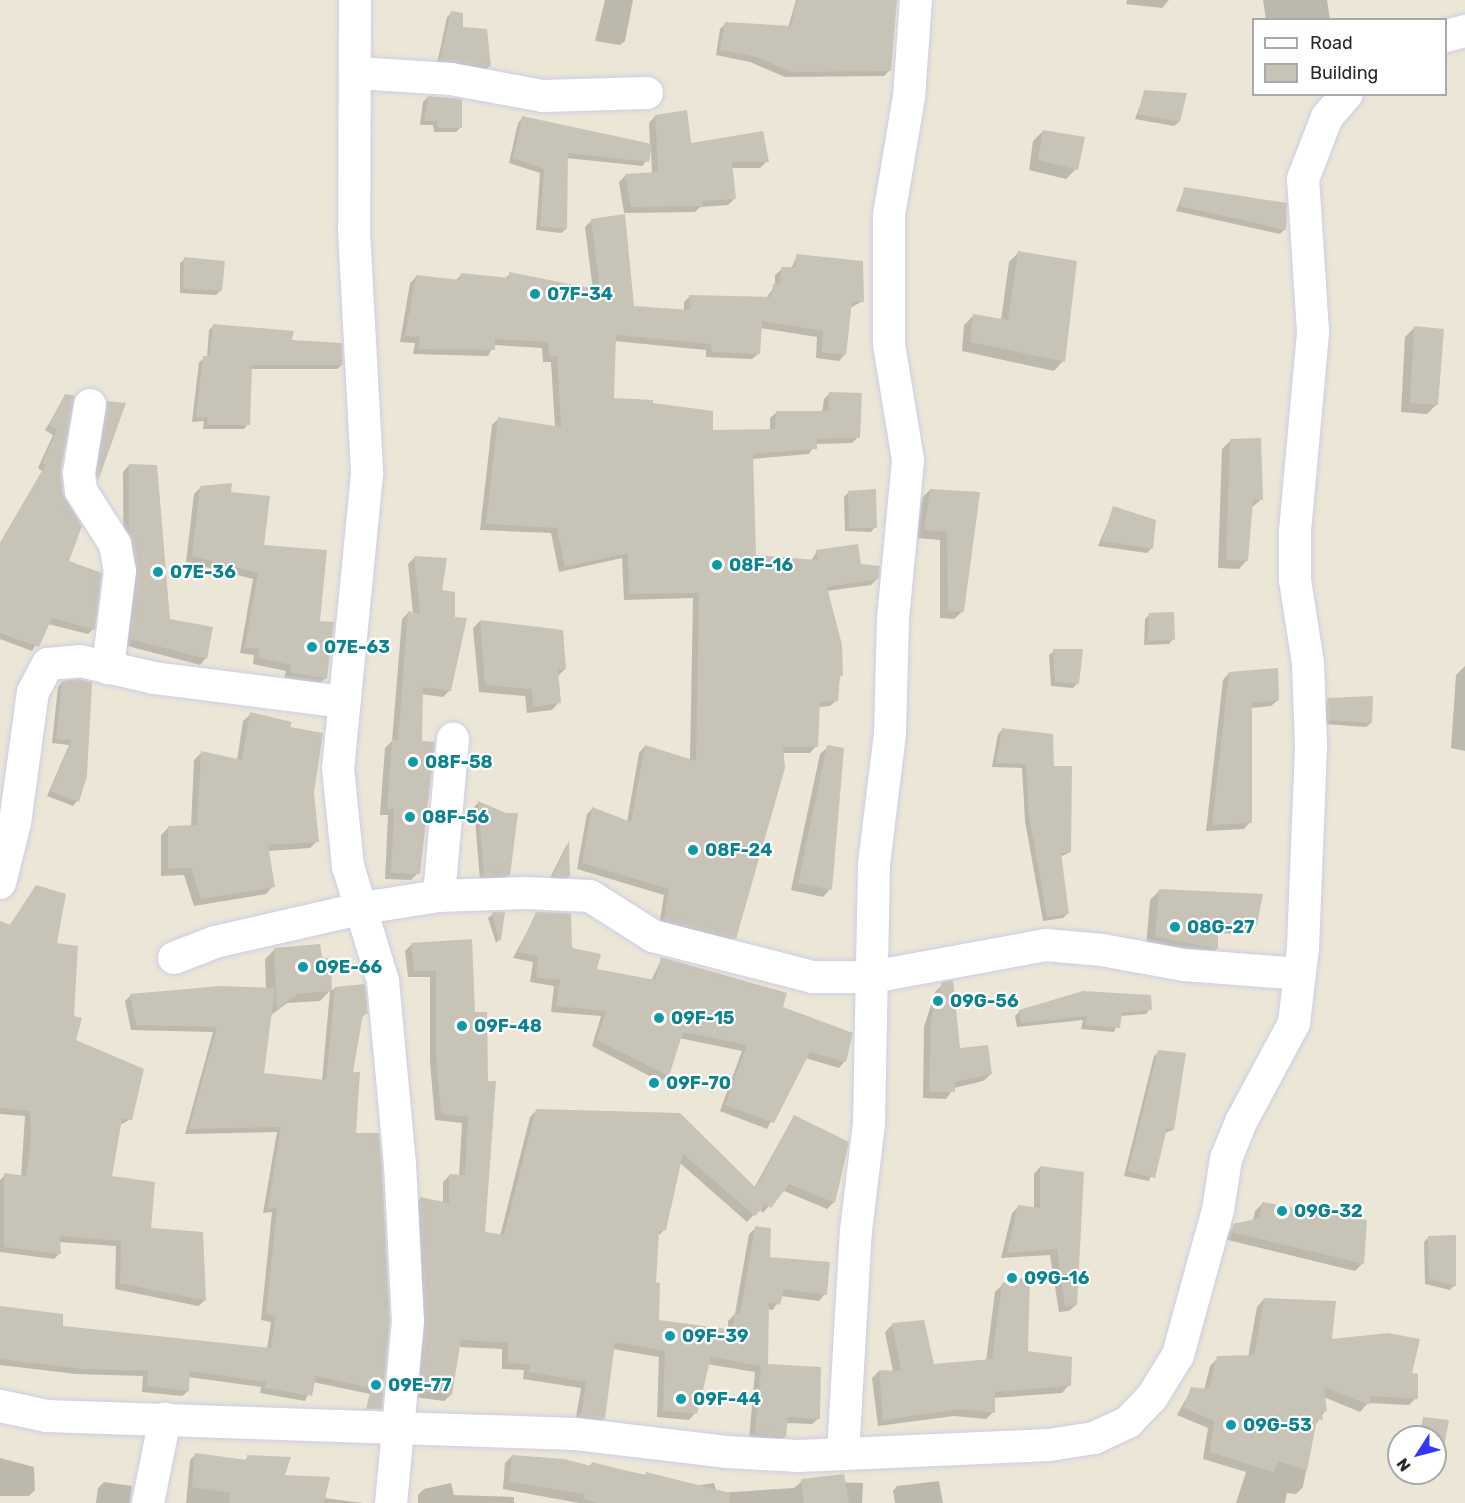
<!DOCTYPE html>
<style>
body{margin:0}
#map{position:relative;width:1465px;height:1503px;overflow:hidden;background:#ece6d7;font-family:Rubik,sans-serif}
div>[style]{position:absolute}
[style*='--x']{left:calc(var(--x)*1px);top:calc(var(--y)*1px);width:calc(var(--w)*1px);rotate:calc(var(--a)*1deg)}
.shadow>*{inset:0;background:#0003}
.building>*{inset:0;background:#c7c3b7}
.roads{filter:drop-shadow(0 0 2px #cccde3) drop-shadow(0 0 2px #cccde3)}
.street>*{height:32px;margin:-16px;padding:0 16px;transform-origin:16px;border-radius:16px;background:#fff}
.dots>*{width:16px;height:16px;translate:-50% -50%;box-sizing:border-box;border:3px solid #fff;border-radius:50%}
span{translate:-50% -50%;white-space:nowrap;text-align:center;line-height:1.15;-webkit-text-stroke:4.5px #fff;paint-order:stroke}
.culture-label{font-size:18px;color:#0d838f;font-weight:700}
.left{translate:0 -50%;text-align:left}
.legend{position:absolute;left:1252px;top:18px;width:195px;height:78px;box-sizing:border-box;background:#fff;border:2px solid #a9a9a9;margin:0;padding:8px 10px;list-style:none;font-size:18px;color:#282828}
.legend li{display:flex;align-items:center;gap:12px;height:30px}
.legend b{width:30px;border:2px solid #a9a9a9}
.north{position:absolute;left:1387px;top:1425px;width:60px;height:60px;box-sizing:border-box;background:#fff;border:2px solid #a9a9a9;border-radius:50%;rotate:234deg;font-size:16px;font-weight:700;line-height:24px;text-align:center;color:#282828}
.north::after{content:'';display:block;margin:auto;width:21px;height:27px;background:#3137ff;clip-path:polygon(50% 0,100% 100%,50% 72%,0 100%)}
</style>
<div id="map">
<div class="shadow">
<div style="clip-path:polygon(605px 0,633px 0,625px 41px,620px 45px,595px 41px)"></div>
<div style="clip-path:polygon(796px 0,819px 0,890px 70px,884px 76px,785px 77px,750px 62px,716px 55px,720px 29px,726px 23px,788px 28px)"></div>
<div style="clip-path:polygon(1127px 0,1169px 0,1162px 8px,1126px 4px)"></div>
<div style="clip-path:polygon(1263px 0,1327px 0,1330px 20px,1266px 20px)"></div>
<div style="clip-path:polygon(452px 13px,462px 35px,489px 66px,485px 71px,437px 64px,447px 17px)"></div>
<div style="clip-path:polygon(1145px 92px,1179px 122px,1174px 126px,1135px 119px)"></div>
<div style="clip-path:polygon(428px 97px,461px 127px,456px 132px,434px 132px,433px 125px,420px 125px,423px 102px)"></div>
<div style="clip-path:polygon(655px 116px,689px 144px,767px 161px,760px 168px,731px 168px,735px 198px,728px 205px,700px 207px,695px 212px,624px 213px,619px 182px,625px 176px,652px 174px,651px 150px,643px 166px,566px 158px,566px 229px,561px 233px,536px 230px,540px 173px,509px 163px,518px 123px,522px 118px,650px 145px,649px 123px)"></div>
<div style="clip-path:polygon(1043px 131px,1076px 169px,1066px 179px,1029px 170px,1033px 141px)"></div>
<div style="clip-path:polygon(1185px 188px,1285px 229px,1280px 234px,1176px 211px)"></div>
<div style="clip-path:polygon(592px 220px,633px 308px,684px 311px,684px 302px,690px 296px,766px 298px,775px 286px,775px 275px,782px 269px,791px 269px,797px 256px,863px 301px,850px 308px,845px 354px,839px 361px,816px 358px,817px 337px,760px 328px,759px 353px,752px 359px,706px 357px,706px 350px,614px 341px,612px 399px,651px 404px,711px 431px,770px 430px,770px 418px,777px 412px,822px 412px,824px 399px,830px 393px,858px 437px,852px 443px,815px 444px,809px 454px,752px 459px,754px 556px,811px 561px,817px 551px,860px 565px,877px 579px,871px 585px,827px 591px,842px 675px,838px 679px,837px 700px,830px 706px,819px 707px,816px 746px,810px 753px,782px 753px,734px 938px,728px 944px,659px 926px,664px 895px,577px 869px,587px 814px,593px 808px,627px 822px,639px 753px,645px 746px,690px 761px,693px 598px,624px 600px,622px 558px,559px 572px,551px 533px,480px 530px,492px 425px,498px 419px,555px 427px,551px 362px,543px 362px,542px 348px,494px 345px,488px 356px,413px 354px,415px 343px,400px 342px,410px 283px,416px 277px,455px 281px,461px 275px,504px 279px,510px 274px,593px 290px,585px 227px)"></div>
<div style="clip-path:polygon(1018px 253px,1063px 361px,1054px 371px,962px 351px,964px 325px,974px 315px,1001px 320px,1009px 262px)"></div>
<div style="clip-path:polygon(185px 259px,220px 291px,216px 295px,180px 293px,180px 263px)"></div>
<div style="clip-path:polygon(214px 325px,290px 342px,342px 365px,337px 369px,250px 369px,248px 424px,244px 429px,203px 429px,204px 421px,192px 422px,199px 362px,207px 357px,209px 330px)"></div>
<div style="clip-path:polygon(1415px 327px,1437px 404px,1427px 414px,1401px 412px,1405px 337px)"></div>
<div style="clip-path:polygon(66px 396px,60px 475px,67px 562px,93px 629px,88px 634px,48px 624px,32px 651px,0 639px,0 543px,42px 471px,38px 468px,53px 435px,45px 430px)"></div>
<div style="clip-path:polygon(108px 402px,124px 405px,95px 482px,103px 407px)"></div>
<div style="clip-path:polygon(1231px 440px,1262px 499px,1251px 508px,1247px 560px,1239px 569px,1218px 568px,1222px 449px)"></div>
<div style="clip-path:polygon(129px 465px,169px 621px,206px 658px,200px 665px,124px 645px,123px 472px)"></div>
<div style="clip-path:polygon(201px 487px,229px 493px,262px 546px,319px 622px,326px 678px,319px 684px,284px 678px,286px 671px,253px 664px,254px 655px,240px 653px,253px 579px,186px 562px,194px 494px)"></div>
<div style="clip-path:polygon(930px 490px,978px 494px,963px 611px,954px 619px,940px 618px,940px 540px,917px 538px,922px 498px)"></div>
<div style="clip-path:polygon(848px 493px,875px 527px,871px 532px,845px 531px,844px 497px)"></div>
<div style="clip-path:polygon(1114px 508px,1155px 521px,1151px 549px,1147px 553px,1098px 546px)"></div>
<div style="clip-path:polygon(415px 557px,440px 591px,450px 690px,443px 697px,421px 694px,418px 873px,411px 880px,385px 879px,388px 815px,380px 815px,385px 748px,392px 741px,402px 619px,408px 613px,413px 614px,408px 564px)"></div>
<div style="clip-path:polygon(1150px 614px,1173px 639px,1169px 644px,1144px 645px,1145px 619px)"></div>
<div style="clip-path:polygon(480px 621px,565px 669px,557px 677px,559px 702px,552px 710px,527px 713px,525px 696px,479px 692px,473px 628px)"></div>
<div style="clip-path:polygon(1054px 651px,1078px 683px,1073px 688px,1051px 686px,1049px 655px)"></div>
<div style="clip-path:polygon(1465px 666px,1465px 751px,1451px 748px,1456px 675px)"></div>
<div style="clip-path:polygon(1229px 673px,1278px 700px,1271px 706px,1251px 708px,1250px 822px,1244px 829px,1206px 831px,1223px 680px)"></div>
<div style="clip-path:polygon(62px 682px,90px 684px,77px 801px,73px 806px,47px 796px,69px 745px,52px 743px,58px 687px)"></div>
<div style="clip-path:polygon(1328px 700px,1371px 723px,1366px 727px,1324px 724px,1323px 704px)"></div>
<div style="clip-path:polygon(251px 714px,312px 793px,317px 841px,310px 848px,268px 851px,273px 886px,266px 894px,194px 906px,184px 875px,161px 876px,161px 835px,168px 828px,191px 827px,194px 760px,201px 753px,237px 760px,243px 721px)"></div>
<div style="clip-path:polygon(1002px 730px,1053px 767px,1070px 852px,1060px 857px,1068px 913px,1063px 918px,1043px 921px,1025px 821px,1022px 768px,992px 767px,998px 734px)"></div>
<div style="clip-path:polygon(828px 747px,830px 889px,823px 897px,791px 890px,820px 754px)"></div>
<div style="clip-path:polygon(479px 802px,508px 875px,504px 879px,480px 880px,474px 807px)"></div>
<div style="clip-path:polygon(567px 844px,569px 876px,564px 881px,549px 880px)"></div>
<div style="clip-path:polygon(36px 887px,55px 944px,75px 1041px,131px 1119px,120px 1125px,110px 1178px,149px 1230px,201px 1233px,204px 1301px,198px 1306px,115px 1289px,116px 1246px,59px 1242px,60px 1253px,54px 1259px,0 1252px,0 1180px,5px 1175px,21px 1177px,25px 1116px,0 1114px,0 929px,9px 926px)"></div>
<div style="clip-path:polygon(1159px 891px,1256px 924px,1246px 934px,1217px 933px,1217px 949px,1207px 958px,1146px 946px,1150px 900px)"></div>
<div style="clip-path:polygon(537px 913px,596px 970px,651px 981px,662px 958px,781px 1008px,845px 1061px,839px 1068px,805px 1058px,767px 1129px,720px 1111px,742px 1051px,679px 1038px,667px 1075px,661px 1082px,592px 1046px,601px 1016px,551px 1012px,554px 986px,530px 982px,533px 962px,513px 958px)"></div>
<div style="clip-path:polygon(493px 914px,499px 940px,496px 943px,488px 918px)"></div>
<div style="clip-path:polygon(471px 941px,484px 1233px,500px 1236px,530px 1117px,537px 1110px,679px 1115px,754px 1188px,794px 1116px,834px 1202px,827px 1209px,782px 1190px,763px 1213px,759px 1209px,747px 1222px,680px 1163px,664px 1230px,658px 1236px,654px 1283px,657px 1321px,728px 1330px,728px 1321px,735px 1314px,749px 1234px,756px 1228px,768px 1259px,825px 1294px,819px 1301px,781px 1296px,773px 1310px,767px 1309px,766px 1366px,819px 1418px,812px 1424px,786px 1423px,784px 1437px,778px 1443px,749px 1440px,755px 1372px,707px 1364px,695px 1413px,689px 1420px,657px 1417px,659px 1357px,613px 1349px,604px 1419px,597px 1425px,575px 1423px,581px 1388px,523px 1379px,524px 1370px,502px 1369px,502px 1349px,459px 1347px,451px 1395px,444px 1401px,414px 1397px,414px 1205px,420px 1199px,443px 1203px,443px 1182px,450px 1175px,459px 1176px,462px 1123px,435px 1120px,430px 1062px,430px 977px,408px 977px,405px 951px,412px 944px)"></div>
<div style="clip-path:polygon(275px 949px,330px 991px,320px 1001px,287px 1003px,270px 1016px,262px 1074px,322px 1081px,330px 991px,336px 988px,366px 1013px,360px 1020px,352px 1074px,375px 1395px,313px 1382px,305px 1401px,260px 1393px,261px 1387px,188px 1377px,188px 1391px,182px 1396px,142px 1392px,143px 1376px,76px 1374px,0 1365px,0 1308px,62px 1327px,267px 1349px,271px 1322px,261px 1320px,272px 1212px,263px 1213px,277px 1132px,185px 1134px,213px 1032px,131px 1030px,125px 1001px,131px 995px,266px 989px,265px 959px)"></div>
<div style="clip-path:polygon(943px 984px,959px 1049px,991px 1074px,983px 1081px,954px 1088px,946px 1099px,923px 1098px,924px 1027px,935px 992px)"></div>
<div style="clip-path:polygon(1150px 1009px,1146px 1014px,1120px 1016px,1114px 1032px,1081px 1029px,1083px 1020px,1017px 1027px,1015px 1016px,1020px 1011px)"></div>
<div style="clip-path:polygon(1159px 1052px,1173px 1130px,1165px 1133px,1149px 1181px,1124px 1176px,1154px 1056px)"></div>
<div style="clip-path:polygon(1040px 1167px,1076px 1305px,1069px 1311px,1059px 1312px,1050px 1255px,1001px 1258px,1012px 1213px,1019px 1206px,1034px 1209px,1034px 1174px)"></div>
<div style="clip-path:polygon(1262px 1204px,1363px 1263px,1355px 1271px,1224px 1239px,1234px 1225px,1253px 1221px,1255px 1211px)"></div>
<div style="clip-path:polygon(1428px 1238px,1455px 1285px,1450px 1290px,1425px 1284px,1424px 1242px)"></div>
<div style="clip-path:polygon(1003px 1284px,1027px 1352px,1069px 1385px,1062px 1393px,993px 1398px,993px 1412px,986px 1419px,954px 1416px,878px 1426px,872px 1378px,879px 1371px,893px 1372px,885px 1332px,893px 1324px,933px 1365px,986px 1361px,995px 1292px)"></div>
<div style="clip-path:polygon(1264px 1299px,1331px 1341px,1410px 1374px,1416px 1398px,1409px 1405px,1368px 1403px,1360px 1412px,1324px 1397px,1325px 1411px,1314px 1427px,1303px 1487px,1296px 1494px,1287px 1493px,1285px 1503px,1236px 1503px,1246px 1472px,1203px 1459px,1208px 1428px,1177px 1415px,1192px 1388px,1204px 1390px,1210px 1366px,1218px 1358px,1248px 1357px,1257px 1307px)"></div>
<div style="clip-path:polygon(1424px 1419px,1443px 1446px,1438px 1451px,1435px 1450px,1435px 1437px,1417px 1437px)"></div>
<div style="clip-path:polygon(196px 1454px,244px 1461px,248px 1457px,324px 1498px,363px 1503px,186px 1503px,190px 1460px)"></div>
<div style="clip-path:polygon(512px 1456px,588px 1467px,592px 1463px,694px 1486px,714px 1483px,717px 1493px,794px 1488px,802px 1481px,863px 1483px,862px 1503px,579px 1503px,503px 1489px,505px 1463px)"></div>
<div style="clip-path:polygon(0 1458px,34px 1467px,35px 1490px,29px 1496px,0 1496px)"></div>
<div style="clip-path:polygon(939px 1481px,943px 1503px,895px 1503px,893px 1491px,897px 1486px)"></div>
<div style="clip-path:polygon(104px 1482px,132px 1486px,130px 1503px,96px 1503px,98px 1488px)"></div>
<div style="clip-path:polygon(451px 1483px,454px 1495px,514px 1497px,514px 1503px,418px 1503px,418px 1495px,424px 1489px)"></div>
</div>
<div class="building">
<div style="clip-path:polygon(797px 0,897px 0,891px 71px,791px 72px,756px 57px,720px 50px,725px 22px,791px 26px)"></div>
<div style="clip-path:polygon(451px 11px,463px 13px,463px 27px,487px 29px,491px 67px,440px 60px)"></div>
<div style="clip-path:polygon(1144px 90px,1187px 93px,1180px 122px,1138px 114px)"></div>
<div style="clip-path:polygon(428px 96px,462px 99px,462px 128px,438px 128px,437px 121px,424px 121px)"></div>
<div style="clip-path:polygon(687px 110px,691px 143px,763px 131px,769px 162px,732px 162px,736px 199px,702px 201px,703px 206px,631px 207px,625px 174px,658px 172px,655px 115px)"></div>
<div style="clip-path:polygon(522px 116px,652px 144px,649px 162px,568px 153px,567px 229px,540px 226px,544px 169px,513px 158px)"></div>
<div style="clip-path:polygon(1043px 130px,1085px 137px,1078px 170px,1038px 160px)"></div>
<div style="clip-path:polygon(1184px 187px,1287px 203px,1286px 230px,1180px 206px)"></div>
<div style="clip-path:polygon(625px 214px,634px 306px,690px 310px,689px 295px,771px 297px,773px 284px,780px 284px,781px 267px,796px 267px,796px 254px,863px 261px,864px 302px,852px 302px,846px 355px,822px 352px,823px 331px,762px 321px,760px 354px,712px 352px,711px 344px,616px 335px,614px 398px,653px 400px,653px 403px,713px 411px,713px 430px,775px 429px,776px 411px,828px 411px,829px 392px,862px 393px,860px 438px,817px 439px,817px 449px,753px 454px,756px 555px,818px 560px,816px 550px,858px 544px,861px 564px,880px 566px,879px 579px,827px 587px,842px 645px,843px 676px,840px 676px,838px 701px,820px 702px,818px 747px,783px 747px,785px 768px,736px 939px,664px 920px,669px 889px,582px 863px,592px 807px,631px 822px,645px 745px,696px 761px,699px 593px,629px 594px,628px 553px,565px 567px,557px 528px,486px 524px,498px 417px,561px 427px,557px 356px,549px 357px,548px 342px,495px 339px,495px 350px,418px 349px,420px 337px,405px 336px,416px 275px,460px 280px,461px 273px,509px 278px,509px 272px,600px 290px,591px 219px)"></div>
<div style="clip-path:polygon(1018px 251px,1077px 261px,1065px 362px,970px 342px,973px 314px,1008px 320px)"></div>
<div style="clip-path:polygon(184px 257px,225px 261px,222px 291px,183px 289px)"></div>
<div style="clip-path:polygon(213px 324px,294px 331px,292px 340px,342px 343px,343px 365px,252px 365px,250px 425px,207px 425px,208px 417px,196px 418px,203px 356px,210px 356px)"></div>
<div style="clip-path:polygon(1414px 326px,1444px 329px,1438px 405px,1410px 403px)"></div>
<div style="clip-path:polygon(65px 394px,75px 396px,61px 470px,63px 493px,82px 526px,69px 561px,102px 573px,95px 630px,52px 618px,39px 647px,0 633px,0 544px,46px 465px,42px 463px,57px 430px,49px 424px)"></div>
<div style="clip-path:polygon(107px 401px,126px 403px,98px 481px,97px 473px)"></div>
<div style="clip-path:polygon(1261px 438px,1263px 500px,1253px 500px,1248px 561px,1226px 560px,1230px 439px)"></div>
<div style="clip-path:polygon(129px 464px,157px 465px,170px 619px,213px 627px,207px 659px,130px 639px,138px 573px,129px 533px)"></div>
<div style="clip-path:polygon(232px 483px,231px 492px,270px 496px,264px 545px,327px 550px,320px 621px,334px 622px,327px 679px,290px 672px,291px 665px,259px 658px,259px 649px,245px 648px,258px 573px,192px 556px,200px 486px)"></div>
<div style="clip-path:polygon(876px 489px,877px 528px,849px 528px,848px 491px)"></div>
<div style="clip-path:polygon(930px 489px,980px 492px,964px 612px,948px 611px,947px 532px,924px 530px)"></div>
<div style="clip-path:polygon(1113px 506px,1156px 520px,1153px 549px,1102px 541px)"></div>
<div style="clip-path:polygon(414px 556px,447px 558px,442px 590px,455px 592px,455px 617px,467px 618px,451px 691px,423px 687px,422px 741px,435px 742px,420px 874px,391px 873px,394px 808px,387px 809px,392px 739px,398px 740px,408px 611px,420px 614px)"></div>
<div style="clip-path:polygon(1174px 612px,1175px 640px,1148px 641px,1149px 613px)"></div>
<div style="clip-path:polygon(480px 620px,563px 630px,566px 669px,558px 670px,561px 703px,533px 707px,532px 689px,485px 685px)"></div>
<div style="clip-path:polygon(1053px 649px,1083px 649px,1079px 684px,1055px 682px)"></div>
<div style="clip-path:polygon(1278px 668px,1279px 700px,1252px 703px,1252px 823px,1212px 825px,1229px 672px)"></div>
<div style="clip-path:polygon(78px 679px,92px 682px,87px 776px,79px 802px,50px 791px,72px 740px,56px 739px,62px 681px)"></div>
<div style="clip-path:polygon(1373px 696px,1372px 723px,1328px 720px,1327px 698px)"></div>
<div style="clip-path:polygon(250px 712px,292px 722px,290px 727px,323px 733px,314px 793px,319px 842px,268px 845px,275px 887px,201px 899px,191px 868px,168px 869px,168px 826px,197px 825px,201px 751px,242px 760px)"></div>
<div style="clip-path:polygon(1002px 728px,1053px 734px,1054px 766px,1072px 766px,1071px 852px,1061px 853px,1069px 914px,1047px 917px,1029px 816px,1026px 764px,996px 763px)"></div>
<div style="clip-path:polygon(827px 745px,844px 748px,832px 890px,798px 883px)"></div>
<div style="clip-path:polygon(478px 801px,506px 813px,518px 813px,510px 876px,484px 876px)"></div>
<div style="clip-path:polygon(569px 841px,570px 877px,553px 876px)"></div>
<div style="clip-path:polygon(36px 885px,66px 894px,57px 943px,78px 946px,74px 1016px,82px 1018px,76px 1040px,144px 1069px,132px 1120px,122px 1119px,112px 1176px,155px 1182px,151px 1228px,203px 1232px,206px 1301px,120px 1283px,121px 1241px,60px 1236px,61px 1254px,4px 1247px,4px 1173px,26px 1176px,31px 1140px,30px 1111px,0 1108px,0 921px,10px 925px)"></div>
<div style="clip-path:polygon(1159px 889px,1263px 894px,1257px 925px,1218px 925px,1218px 949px,1155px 937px)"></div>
<div style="clip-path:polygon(492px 912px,505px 912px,501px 940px,499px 941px)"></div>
<div style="clip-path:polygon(536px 912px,571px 913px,572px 948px,601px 954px,597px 969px,655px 980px,661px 957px,787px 993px,783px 1007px,853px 1033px,846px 1062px,810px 1052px,774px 1123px,725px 1105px,747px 1045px,683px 1032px,669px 1076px,597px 1040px,606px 1011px,556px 1006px,560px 980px,536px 977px,538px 956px,518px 952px)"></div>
<div style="clip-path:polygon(472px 939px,475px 1012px,487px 1012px,488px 1081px,496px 1081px,485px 1232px,504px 1235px,536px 1109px,680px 1113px,756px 1188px,794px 1115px,849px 1142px,835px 1203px,789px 1184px,771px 1208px,766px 1204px,755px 1216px,683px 1154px,666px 1230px,659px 1231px,656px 1282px,660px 1283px,659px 1320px,734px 1330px,734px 1313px,740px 1314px,755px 1226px,771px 1228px,770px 1257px,830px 1262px,827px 1295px,784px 1289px,780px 1305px,769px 1302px,768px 1364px,821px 1367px,820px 1419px,788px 1417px,786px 1437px,755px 1434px,761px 1366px,711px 1357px,697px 1414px,663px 1411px,665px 1351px,615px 1342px,605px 1419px,581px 1416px,586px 1382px,529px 1372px,530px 1364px,508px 1363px,508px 1343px,461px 1340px,452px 1395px,420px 1391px,426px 1320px,420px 1197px,449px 1203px,449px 1174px,465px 1175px,468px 1117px,441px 1114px,436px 1055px,436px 971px,414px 971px,411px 943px)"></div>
<div style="clip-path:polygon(320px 944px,322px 957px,331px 959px,332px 991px,298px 994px,277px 1009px,274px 948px)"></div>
<div style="clip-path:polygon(953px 980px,960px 1048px,988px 1045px,992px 1074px,955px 1082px,955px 1092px,929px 1092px,931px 1019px,942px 982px)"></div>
<div style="clip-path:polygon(365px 984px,368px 1014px,363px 1014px,353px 1072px,360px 1072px,356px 1133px,379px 1133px,382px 1165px,390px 1321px,382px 1409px,366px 1409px,371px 1388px,316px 1376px,312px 1396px,265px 1388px,266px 1382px,190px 1371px,189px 1391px,147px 1386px,148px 1371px,82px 1369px,0 1359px,0 1306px,63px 1314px,63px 1326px,271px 1348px,276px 1316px,266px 1314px,277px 1207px,268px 1209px,281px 1127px,189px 1129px,217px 1027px,136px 1025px,130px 994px,221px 986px,275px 988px,264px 1073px,326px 1080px,335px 987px)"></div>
<div style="clip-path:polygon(1083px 991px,1151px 995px,1152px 1010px,1122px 1013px,1120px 1028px,1085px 1025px,1087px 1016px,1021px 1023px,1019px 1010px)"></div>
<div style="clip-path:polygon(1158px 1050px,1186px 1053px,1174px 1130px,1167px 1128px,1155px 1178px,1128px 1171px)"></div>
<div style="clip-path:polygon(1040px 1166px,1084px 1172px,1077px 1305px,1065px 1306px,1057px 1249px,1007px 1253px,1018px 1205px,1040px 1208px)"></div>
<div style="clip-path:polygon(1262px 1202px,1367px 1220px,1364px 1264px,1231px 1232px,1233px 1224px,1260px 1218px)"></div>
<div style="clip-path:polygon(1456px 1235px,1456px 1286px,1429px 1279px,1428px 1236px)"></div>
<div style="clip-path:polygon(1030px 1276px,1028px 1351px,1072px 1357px,1071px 1386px,995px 1392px,995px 1413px,962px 1409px,883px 1420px,879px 1370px,901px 1371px,892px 1323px,924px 1320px,934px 1364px,992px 1359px,1002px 1283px)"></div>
<div style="clip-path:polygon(1264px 1298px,1336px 1301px,1332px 1339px,1388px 1333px,1420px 1339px,1412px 1373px,1418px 1374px,1418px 1399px,1371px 1396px,1369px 1405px,1324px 1387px,1327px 1411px,1322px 1412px,1323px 1420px,1317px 1419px,1307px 1471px,1278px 1461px,1274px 1472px,1209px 1452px,1215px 1421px,1183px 1408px,1191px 1387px,1209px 1389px,1217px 1356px,1254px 1355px)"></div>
<div style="clip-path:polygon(1423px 1417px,1449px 1420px,1444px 1447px,1435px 1445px,1435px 1437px,1420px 1437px)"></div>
<div style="clip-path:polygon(195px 1453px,247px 1460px,247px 1455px,291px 1457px,285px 1475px,330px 1477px,324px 1503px,229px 1503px,230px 1493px,192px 1487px)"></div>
<div style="clip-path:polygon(512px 1455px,564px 1459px,591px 1466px,592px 1462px,645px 1476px,646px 1472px,730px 1493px,729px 1503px,598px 1503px,584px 1499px,585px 1494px,509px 1482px)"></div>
<div style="clip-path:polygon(844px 1474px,849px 1503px,804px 1503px,801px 1479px)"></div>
</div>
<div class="roads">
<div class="street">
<div style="--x:355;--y:0;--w:231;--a:90.2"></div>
<div style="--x:354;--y:231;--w:243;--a:86.9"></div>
<div style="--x:367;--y:474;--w:295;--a:95.6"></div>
<div style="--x:338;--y:768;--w:99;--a:84.2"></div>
<div style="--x:348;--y:866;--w:120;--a:73.1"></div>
<div style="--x:383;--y:981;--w:184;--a:84.7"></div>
<div style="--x:400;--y:1164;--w:157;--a:87.1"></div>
<div style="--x:408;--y:1321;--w:183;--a:95.3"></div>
<div style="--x:1446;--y:36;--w:20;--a:-15"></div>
<div style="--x:356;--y:73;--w:95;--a:3.6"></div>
<div style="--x:451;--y:79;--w:94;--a:10.5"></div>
<div style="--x:543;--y:96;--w:104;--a:-1.7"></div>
<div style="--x:90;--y:405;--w:69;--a:99.2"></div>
<div style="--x:79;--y:473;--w:18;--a:84"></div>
<div style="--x:81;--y:491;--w:63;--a:57.3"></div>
<div style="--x:115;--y:544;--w:27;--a:80"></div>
<div style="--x:120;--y:571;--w:98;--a:97.1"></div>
<div style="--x:0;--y:883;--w:62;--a:-76"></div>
<div style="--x:15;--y:823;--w:132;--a:-82.2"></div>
<div style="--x:33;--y:692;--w:32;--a:-62"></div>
<div style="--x:48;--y:664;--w:32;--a:-5"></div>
<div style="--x:80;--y:661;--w:76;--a:12.9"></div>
<div style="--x:154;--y:678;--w:192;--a:7.2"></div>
<div style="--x:439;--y:896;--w:158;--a:-84.9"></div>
<div style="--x:174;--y:958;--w:44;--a:-21.3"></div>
<div style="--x:215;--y:942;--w:152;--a:-12.9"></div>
<div style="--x:363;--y:908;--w:77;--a:-9"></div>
<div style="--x:439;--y:896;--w:86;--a:-2"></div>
<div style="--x:525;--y:893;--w:65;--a:2.6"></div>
<div style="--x:590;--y:896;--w:75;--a:32.4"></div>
<div style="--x:653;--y:936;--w:165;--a:14.4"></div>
<div style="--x:813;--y:977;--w:59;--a:0"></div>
<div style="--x:872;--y:977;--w:177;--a:-10.4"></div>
<div style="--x:1046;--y:945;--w:56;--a:5.1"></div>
<div style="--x:1102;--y:950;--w:83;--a:10.4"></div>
<div style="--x:1184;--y:965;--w:116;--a:4.4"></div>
<div style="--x:0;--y:1406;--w:48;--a:12"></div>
<div style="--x:47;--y:1416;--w:529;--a:1.95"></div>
<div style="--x:576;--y:1434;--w:151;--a:6.8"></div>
<div style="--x:726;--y:1452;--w:73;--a:3.1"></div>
<div style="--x:799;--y:1456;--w:250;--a:-2.5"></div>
<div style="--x:1049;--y:1445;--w:46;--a:-8.8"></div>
<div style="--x:1094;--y:1438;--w:38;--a:-25"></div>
<div style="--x:1128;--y:1422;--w:35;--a:-46"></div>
<div style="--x:1152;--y:1397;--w:49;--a:-58.2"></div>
<div style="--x:1178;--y:1355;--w:150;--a:-74.6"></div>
<div style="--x:1218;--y:1210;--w:52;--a:-81.1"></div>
<div style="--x:1226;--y:1159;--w:40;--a:-68"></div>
<div style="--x:1241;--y:1122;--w:112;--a:-61.8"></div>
<div style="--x:1294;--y:1023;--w:77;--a:-83.2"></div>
<div style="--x:1303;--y:947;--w:202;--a:-87.7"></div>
<div style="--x:1311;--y:745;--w:82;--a:-92.1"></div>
<div style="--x:1308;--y:663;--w:84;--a:-98.9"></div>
<div style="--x:1295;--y:580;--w:49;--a:-90"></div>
<div style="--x:1295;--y:531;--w:200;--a:-84.8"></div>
<div style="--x:1313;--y:332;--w:153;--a:-93.7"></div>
<div style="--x:1303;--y:179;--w:66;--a:-68.8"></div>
<div style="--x:1327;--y:117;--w:30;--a:-49"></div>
<div style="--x:843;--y:1454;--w:223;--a:-86.7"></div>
<div style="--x:856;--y:1231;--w:108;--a:-83.1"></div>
<div style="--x:869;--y:1124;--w:260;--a:-88.9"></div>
<div style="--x:874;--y:864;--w:132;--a:-83"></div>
<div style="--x:890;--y:733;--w:114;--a:-88.5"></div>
<div style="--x:893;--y:619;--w:160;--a:-84.6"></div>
<div style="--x:908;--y:460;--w:118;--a:-99.3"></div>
<div style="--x:889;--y:344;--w:129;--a:-90"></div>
<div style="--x:889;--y:215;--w:120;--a:-80.4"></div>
<div style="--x:909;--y:97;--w:97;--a:-85.9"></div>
<div style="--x:148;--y:1503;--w:86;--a:-78.6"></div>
</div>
</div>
<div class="dots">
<div style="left:535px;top:294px;background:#0f9aa8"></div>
<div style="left:717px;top:565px;background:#0f9aa8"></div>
<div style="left:158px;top:572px;background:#0f9aa8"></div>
<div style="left:312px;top:647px;background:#0f9aa8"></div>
<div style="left:413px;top:762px;background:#0f9aa8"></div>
<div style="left:410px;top:817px;background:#0f9aa8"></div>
<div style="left:693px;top:850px;background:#0f9aa8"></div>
<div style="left:1175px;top:927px;background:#0f9aa8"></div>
<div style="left:303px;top:967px;background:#0f9aa8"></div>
<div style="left:938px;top:1001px;background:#0f9aa8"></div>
<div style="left:659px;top:1018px;background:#0f9aa8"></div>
<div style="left:462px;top:1026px;background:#0f9aa8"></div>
<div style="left:654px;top:1083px;background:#0f9aa8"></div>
<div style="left:1282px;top:1211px;background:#0f9aa8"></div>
<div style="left:1012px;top:1278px;background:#0f9aa8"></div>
<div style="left:670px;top:1336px;background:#0f9aa8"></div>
<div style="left:376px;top:1385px;background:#0f9aa8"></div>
<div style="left:681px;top:1399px;background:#0f9aa8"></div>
<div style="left:1231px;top:1425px;background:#0f9aa8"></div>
</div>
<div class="culture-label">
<span class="left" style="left:547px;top:294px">07F-34</span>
<span class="left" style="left:729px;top:565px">08F-16</span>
<span class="left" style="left:170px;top:572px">07E-36</span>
<span class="left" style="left:324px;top:647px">07E-63</span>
<span class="left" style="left:425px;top:762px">08F-58</span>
<span class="left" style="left:422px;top:817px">08F-56</span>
<span class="left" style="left:705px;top:850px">08F-24</span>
<span class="left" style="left:1187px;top:927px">08G-27</span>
<span class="left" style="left:315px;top:967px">09E-66</span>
<span class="left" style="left:950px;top:1001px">09G-56</span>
<span class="left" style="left:671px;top:1018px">09F-15</span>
<span class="left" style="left:474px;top:1026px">09F-48</span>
<span class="left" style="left:666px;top:1083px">09F-70</span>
<span class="left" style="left:1294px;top:1211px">09G-32</span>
<span class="left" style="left:1024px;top:1278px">09G-16</span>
<span class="left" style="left:682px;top:1336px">09F-39</span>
<span class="left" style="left:388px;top:1385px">09E-77</span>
<span class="left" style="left:693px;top:1399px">09F-44</span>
<span class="left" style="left:1243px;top:1425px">09G-53</span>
</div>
<ul class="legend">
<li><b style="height:8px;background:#fff"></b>Road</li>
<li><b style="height:16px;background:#c7c3b7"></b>Building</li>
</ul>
<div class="north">N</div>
</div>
